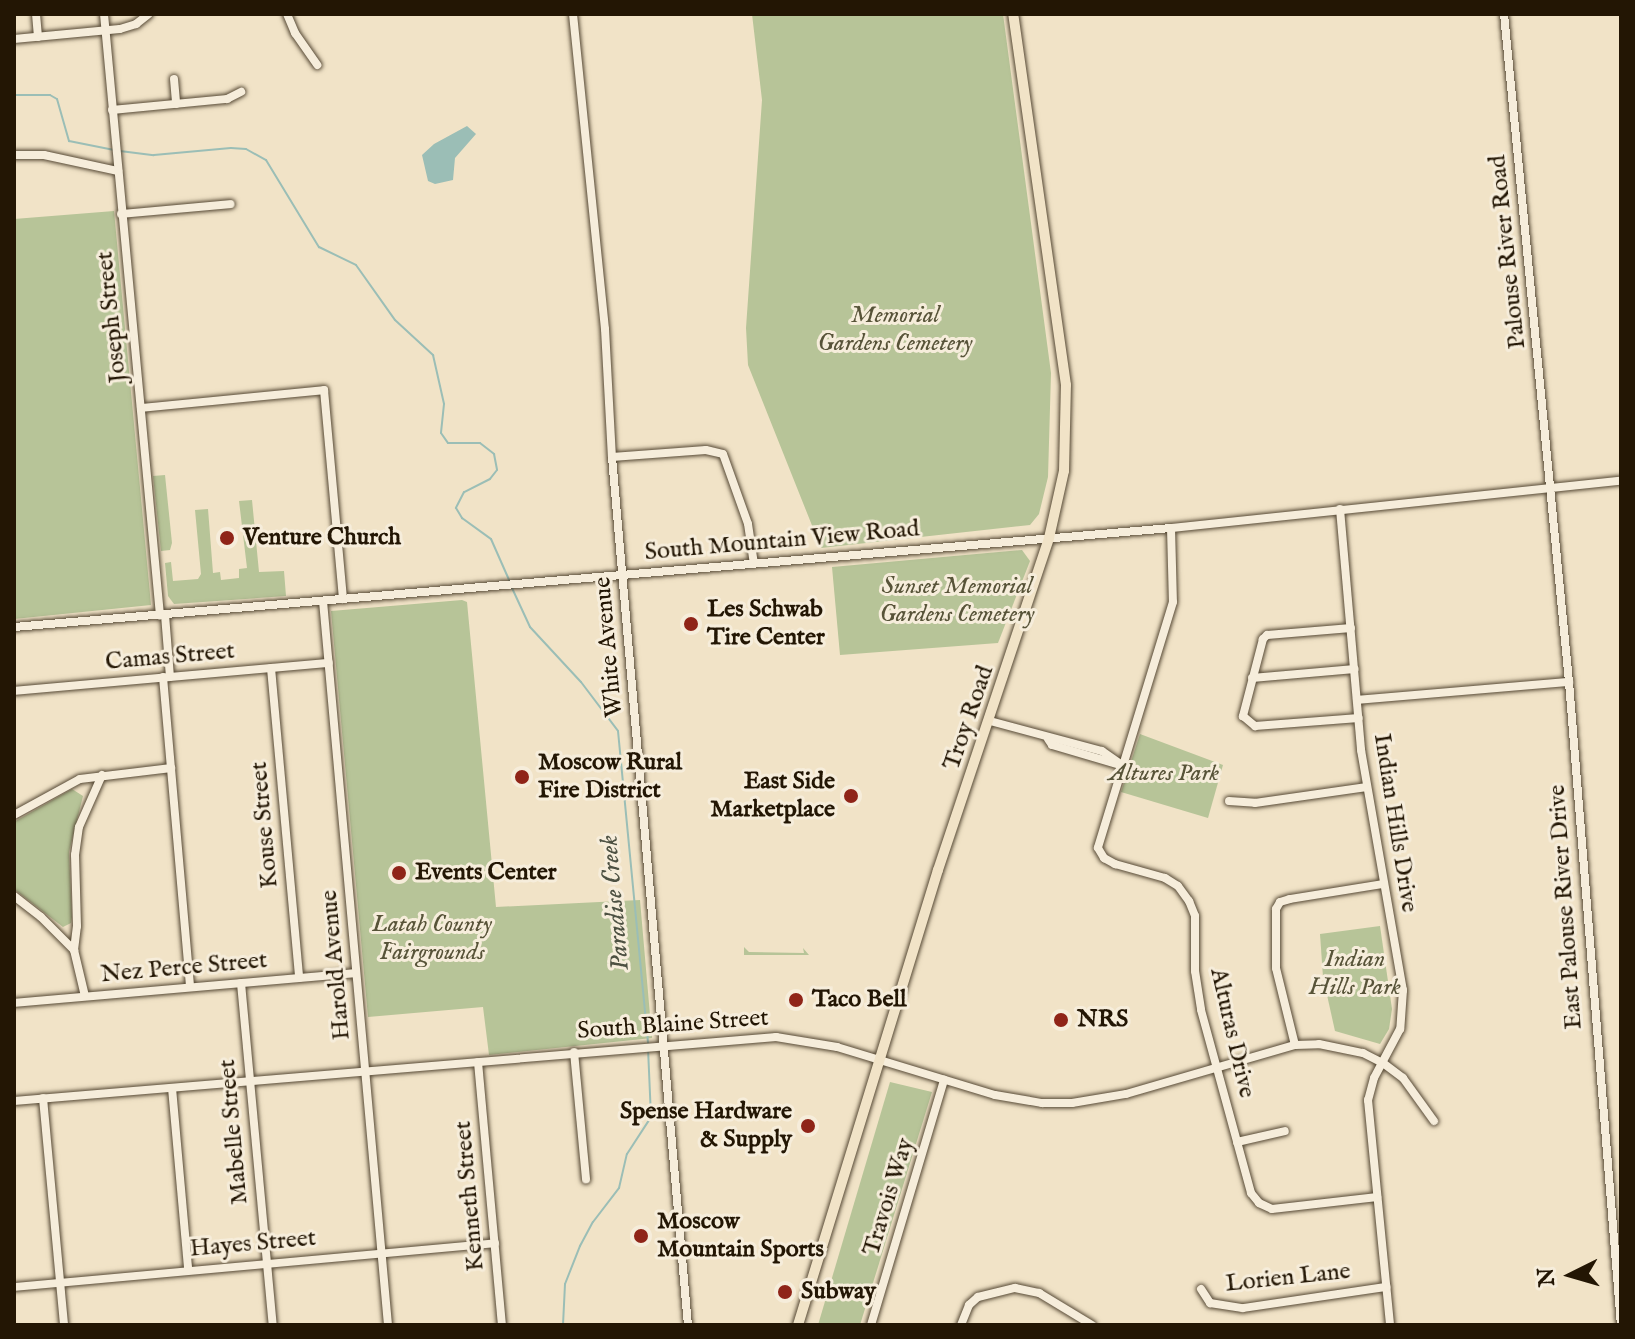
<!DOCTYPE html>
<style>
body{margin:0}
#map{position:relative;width:1635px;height:1339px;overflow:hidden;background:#f1e3c7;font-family:"IM FELL English",serif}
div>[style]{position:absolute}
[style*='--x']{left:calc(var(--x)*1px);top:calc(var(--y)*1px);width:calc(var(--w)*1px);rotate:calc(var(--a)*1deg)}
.green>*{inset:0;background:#b7c498}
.water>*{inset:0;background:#9bbeb6}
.stream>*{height:2px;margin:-1px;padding:0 1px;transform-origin:1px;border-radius:1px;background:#9bbeb6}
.roads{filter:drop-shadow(0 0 2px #564935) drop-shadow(0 0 2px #564935)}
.minor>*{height:8px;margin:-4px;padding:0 4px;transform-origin:4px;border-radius:4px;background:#f6eddb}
.major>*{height:10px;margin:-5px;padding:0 5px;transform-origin:5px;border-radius:5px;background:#f1e3c7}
.dots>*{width:22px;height:22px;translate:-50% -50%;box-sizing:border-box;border:4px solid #f6eddb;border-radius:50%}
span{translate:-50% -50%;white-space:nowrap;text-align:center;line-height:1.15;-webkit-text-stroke:6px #f6eddb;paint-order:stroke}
.street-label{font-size:24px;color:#231604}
.park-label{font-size:24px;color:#575338;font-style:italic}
.poi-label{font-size:24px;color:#231604;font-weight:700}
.left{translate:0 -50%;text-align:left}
.right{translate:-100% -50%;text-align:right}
.water-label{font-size:26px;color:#4d5142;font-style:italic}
.frame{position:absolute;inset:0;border:16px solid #231604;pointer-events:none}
.north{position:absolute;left:1531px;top:1235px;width:80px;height:80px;-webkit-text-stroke:6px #f6eddb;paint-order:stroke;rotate:265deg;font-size:22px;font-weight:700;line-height:32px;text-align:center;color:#231604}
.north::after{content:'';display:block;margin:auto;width:28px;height:36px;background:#231604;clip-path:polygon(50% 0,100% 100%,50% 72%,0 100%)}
</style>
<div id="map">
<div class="green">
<div style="clip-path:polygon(752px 14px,1003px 14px,1051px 373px,1048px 477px,1039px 514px,1030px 525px,821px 548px,748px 365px,746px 328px,762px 100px)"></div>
<div style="clip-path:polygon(114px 211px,151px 605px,14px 619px,14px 219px)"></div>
<div style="clip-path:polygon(165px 475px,172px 543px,170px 550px,161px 551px,153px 476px)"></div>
<div style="clip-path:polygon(252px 500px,259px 572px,284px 571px,286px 596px,174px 604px,168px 596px,165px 563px,171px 562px,173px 581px,198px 579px,201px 574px,195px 510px,208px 509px,213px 573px,220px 572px,221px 580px,239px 578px,239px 569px,247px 568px,239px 501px)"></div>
<div style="clip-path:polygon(1022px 550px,1030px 561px,998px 643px,840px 655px,832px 567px)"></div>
<div style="clip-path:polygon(462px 600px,467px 602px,496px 907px,640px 900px,652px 1038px,489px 1055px,483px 1007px,368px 1017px,331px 611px)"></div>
<div style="clip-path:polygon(1140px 734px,1223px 765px,1208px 818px,1121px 792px)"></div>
<div style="clip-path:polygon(72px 789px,83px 796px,69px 852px,72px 917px,71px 923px,63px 927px,14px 889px,14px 822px)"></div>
<div style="clip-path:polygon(1380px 926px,1392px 1009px,1389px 1029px,1380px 1044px,1335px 1031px,1323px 977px,1320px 934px)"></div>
<div style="clip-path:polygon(744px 947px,749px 952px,804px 953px,803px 948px,809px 955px,744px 955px)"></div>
<div style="clip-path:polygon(890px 1082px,932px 1092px,860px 1325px,818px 1325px)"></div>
</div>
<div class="water">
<div style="clip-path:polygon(467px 126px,476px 134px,455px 158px,453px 180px,435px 184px,428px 181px,422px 155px,434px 144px)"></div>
</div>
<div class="stream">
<div style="--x:14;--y:95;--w:36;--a:0"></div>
<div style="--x:50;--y:95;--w:8;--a:30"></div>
<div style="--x:57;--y:99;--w:44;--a:74.1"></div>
<div style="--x:69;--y:141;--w:46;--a:11.3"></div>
<div style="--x:120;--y:151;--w:34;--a:7"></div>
<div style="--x:154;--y:155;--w:77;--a:-5.2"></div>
<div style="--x:231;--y:148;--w:15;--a:4"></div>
<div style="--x:246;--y:149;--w:23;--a:29"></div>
<div style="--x:266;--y:160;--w:102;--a:58.7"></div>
<div style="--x:319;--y:247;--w:41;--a:25.9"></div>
<div style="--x:356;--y:265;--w:67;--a:54.7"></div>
<div style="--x:395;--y:320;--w:52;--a:42.6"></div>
<div style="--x:433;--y:355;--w:50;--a:77.3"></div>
<div style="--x:444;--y:404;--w:29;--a:96"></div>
<div style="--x:441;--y:433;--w:12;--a:55"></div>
<div style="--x:448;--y:443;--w:32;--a:0"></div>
<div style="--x:480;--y:443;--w:18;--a:38"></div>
<div style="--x:494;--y:454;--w:16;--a:79"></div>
<div style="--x:497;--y:470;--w:11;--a:128"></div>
<div style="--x:490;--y:479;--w:29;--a:153"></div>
<div style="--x:464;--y:492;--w:18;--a:117"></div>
<div style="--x:456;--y:508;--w:12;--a:59"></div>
<div style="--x:462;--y:518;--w:36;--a:36"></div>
<div style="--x:491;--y:539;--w:47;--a:66.2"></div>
<div style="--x:512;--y:588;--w:43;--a:65.2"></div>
<div style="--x:530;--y:627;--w:75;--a:47.2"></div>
<div style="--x:581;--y:682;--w:61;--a:52.9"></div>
<div style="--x:618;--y:731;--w:313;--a:84.5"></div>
<div style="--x:563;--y:1325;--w:41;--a:-87.2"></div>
<div style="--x:565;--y:1284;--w:41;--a:-68.5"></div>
<div style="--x:580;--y:1246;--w:27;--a:-62"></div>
<div style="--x:593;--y:1222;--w:43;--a:-52.6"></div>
<div style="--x:619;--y:1188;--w:35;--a:-77"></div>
<div style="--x:627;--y:1154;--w:44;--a:-57"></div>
<div style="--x:651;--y:1117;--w:68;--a:-92.5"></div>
</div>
<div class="roads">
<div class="minor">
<div style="--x:36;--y:14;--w:23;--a:85"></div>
<div style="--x:104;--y:14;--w:604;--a:84.68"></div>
<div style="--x:287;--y:14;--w:21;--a:67"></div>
<div style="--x:295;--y:33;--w:39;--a:55"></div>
<div style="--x:573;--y:14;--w:317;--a:84.2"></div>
<div style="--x:605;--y:329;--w:128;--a:86.9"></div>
<div style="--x:612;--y:457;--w:871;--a:85"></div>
<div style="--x:1504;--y:14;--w:671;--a:84.44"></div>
<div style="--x:1569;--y:682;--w:645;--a:85.38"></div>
<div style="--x:14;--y:39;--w:106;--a:-5.4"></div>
<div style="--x:120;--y:29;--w:17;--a:-17"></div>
<div style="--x:136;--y:24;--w:16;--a:-38"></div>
<div style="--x:174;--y:79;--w:25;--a:85"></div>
<div style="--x:112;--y:110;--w:116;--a:-5.5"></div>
<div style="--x:227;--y:99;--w:16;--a:-27"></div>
<div style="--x:14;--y:155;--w:30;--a:0"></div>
<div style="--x:44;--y:155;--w:76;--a:12.2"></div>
<div style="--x:121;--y:214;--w:110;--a:-5.2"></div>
<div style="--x:141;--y:408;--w:184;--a:-5.6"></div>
<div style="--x:324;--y:390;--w:210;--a:84.8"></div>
<div style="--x:612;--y:457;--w:94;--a:-4.3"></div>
<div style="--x:706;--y:450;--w:17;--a:13"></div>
<div style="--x:723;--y:454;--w:74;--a:70.3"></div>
<div style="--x:748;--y:524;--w:40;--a:81.5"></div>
<div style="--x:1340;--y:509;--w:242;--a:85"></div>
<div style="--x:1361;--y:750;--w:244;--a:80.1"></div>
<div style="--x:1403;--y:990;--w:39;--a:94"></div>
<div style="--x:1400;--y:1029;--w:55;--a:118"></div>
<div style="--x:1374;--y:1078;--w:23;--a:105"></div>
<div style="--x:1368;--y:1100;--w:226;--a:84.4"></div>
<div style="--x:1171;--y:528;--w:74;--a:88.5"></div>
<div style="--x:1173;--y:602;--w:257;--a:107"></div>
<div style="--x:1098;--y:848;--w:12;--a:59"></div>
<div style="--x:1104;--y:858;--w:13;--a:29"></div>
<div style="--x:1115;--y:864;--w:52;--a:15.6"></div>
<div style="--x:1165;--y:878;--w:15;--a:32"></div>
<div style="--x:1178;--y:886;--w:19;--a:54"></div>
<div style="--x:1189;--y:901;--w:16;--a:68"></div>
<div style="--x:1195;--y:916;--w:55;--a:90"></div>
<div style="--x:1195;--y:971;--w:39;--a:81"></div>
<div style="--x:1201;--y:1010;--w:190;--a:74.7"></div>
<div style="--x:1251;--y:1193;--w:13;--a:51"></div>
<div style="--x:1259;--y:1203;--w:14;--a:25"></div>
<div style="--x:1272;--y:1209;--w:106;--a:-6.5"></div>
<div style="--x:323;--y:601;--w:727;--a:84.87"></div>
<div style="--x:165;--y:615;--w:62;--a:85.4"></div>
<div style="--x:14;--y:627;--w:1161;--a:-4.89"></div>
<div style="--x:1171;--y:528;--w:452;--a:-6"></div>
<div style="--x:1351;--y:628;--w:84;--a:175.2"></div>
<div style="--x:1267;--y:635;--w:6;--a:135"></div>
<div style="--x:1263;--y:639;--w:80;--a:104.6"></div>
<div style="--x:1243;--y:716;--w:16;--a:40"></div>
<div style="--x:1255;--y:726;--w:104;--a:-4.4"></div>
<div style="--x:271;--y:668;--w:311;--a:84.8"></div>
<div style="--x:163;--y:677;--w:311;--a:85"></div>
<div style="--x:1252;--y:678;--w:103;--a:-5"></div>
<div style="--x:14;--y:691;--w:316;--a:-5.1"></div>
<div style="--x:1357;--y:700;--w:213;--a:-4.9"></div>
<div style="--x:990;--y:721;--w:116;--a:15"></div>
<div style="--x:1102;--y:751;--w:24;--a:35"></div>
<div style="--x:1048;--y:739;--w:7;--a:56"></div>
<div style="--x:1052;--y:745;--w:68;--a:16.3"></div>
<div style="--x:1229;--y:801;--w:26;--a:4"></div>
<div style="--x:1255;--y:803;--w:113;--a:-8.1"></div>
<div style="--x:14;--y:815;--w:75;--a:-28.6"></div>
<div style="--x:80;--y:779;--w:92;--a:-6.9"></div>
<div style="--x:14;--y:896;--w:34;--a:38"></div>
<div style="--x:41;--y:917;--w:47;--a:45"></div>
<div style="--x:74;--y:950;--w:47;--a:76.6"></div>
<div style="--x:74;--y:950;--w:24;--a:-83"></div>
<div style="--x:77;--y:926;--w:71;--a:-91.6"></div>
<div style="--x:75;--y:855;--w:28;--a:-82"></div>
<div style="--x:79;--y:827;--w:57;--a:-66.1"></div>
<div style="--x:241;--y:983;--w:343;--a:84.7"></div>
<div style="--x:14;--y:1003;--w:343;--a:-5"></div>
<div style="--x:1295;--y:1045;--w:79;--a:-103.9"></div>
<div style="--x:1276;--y:968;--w:59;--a:-90"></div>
<div style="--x:1276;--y:909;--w:8;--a:-60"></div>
<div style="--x:1280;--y:902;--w:10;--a:-17"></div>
<div style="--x:1290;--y:899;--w:94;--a:-9.2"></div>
<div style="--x:574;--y:1052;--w:128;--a:84.6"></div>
<div style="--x:478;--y:1062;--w:264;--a:84.8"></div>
<div style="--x:172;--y:1088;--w:182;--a:84.9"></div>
<div style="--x:43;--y:1098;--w:228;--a:84.7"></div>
<div style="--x:14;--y:1101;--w:765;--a:-4.8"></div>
<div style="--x:776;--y:1037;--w:62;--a:9.3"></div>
<div style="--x:837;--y:1047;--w:165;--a:16.9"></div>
<div style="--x:995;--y:1095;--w:48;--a:9.7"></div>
<div style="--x:1042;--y:1103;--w:30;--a:0"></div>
<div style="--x:1072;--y:1103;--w:55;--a:-9.5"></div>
<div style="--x:1126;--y:1094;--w:176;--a:-16.2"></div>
<div style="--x:1295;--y:1045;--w:24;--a:-2"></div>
<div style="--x:1319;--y:1044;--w:45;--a:11.6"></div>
<div style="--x:1363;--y:1053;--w:22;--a:27"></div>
<div style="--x:1383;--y:1063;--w:25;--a:37"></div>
<div style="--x:1403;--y:1078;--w:53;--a:54.2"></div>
<div style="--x:1237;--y:1142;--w:49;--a:-12.9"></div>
<div style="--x:14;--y:1287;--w:483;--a:-5.2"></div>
<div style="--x:1201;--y:1289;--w:17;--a:57"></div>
<div style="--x:1210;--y:1303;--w:33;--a:9"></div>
<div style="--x:1243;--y:1308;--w:145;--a:-8.4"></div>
<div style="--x:871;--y:1325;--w:256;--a:-73.4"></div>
<div style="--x:961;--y:1325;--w:22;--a:-68"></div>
<div style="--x:969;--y:1305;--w:12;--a:-42"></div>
<div style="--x:978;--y:1297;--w:38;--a:-14"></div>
<div style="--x:1015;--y:1288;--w:25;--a:12"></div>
<div style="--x:1039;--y:1293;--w:62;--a:31.1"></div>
</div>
<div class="major">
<div style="--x:798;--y:1325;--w:476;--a:-72.9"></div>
<div style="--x:938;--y:870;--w:350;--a:-71.5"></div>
<div style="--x:1049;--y:538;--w:69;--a:-77.4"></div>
<div style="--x:1064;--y:471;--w:86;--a:-88.7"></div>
<div style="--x:1066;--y:385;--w:375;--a:-98.1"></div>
</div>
</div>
<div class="dots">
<div style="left:227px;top:538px;background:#8f2418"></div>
<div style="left:691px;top:624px;background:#8f2418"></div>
<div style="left:522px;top:777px;background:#8f2418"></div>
<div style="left:851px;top:796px;background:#8f2418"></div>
<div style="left:399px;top:873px;background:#8f2418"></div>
<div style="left:796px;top:1000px;background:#8f2418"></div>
<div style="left:1061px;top:1020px;background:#8f2418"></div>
<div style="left:808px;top:1126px;background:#8f2418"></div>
<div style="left:641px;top:1236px;background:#8f2418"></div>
<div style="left:785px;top:1292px;background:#8f2418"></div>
</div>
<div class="street-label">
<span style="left:1508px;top:252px;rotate:-96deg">Palouse River Road</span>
<span style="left:112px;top:317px;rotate:-96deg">Joseph Street</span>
<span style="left:782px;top:541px;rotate:-5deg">South Mountain View Road</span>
<span style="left:609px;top:647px;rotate:-95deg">White Avenue</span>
<span style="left:170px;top:657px;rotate:-5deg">Camas Street</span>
<span style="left:969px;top:718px;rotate:-71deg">Troy Road</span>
<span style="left:1395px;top:823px;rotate:81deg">Indian Hills Drive</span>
<span style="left:265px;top:825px;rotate:-95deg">Kouse Street</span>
<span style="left:1566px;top:907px;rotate:-94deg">East Palouse River Drive</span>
<span style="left:336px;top:965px;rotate:-95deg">Harold Avenue</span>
<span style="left:184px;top:968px;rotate:-5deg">Nez Perce Street</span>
<span style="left:673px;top:1025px;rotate:-4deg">South Blaine Street</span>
<span style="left:1232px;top:1033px;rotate:77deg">Alturas Drive</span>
<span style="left:234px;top:1132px;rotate:-95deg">Mabelle Street</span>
<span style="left:470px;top:1196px;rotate:-95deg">Kenneth Street</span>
<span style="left:889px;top:1197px;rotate:-73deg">Travois Way</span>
<span style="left:253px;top:1244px;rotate:-5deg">Hayes Street</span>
<span style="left:1288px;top:1278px;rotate:-6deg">Lorien Lane</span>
</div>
<div class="park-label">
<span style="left:895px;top:330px">Memorial<br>Gardens Cemetery</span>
<span style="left:957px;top:601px">Sunset Memorial<br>Gardens Cemetery</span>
<span style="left:1164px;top:774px">Altures Park</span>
<span style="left:432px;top:939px">Latah County<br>Fairgrounds</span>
<span style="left:1355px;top:974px">Indian<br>Hills Park</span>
</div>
<div class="poi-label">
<span class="left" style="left:243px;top:538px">Venture Church</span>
<span class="left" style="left:707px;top:624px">Les Schwab<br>Tire Center</span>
<span class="left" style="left:538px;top:777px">Moscow Rural<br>Fire District</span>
<span class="right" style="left:835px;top:796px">East Side<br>Marketplace</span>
<span class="left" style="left:415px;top:873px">Events Center</span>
<span class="left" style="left:812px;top:1000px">Taco Bell</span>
<span class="left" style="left:1077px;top:1020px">NRS</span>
<span class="right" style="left:792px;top:1126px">Spense Hardware<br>&amp; Supply</span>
<span class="left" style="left:657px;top:1236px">Moscow<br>Mountain Sports</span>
<span class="left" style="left:801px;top:1292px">Subway</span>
</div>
<div class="water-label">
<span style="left:615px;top:903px;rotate:-95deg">Paradise Creek</span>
</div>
<div class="frame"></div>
<div class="north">N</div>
</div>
